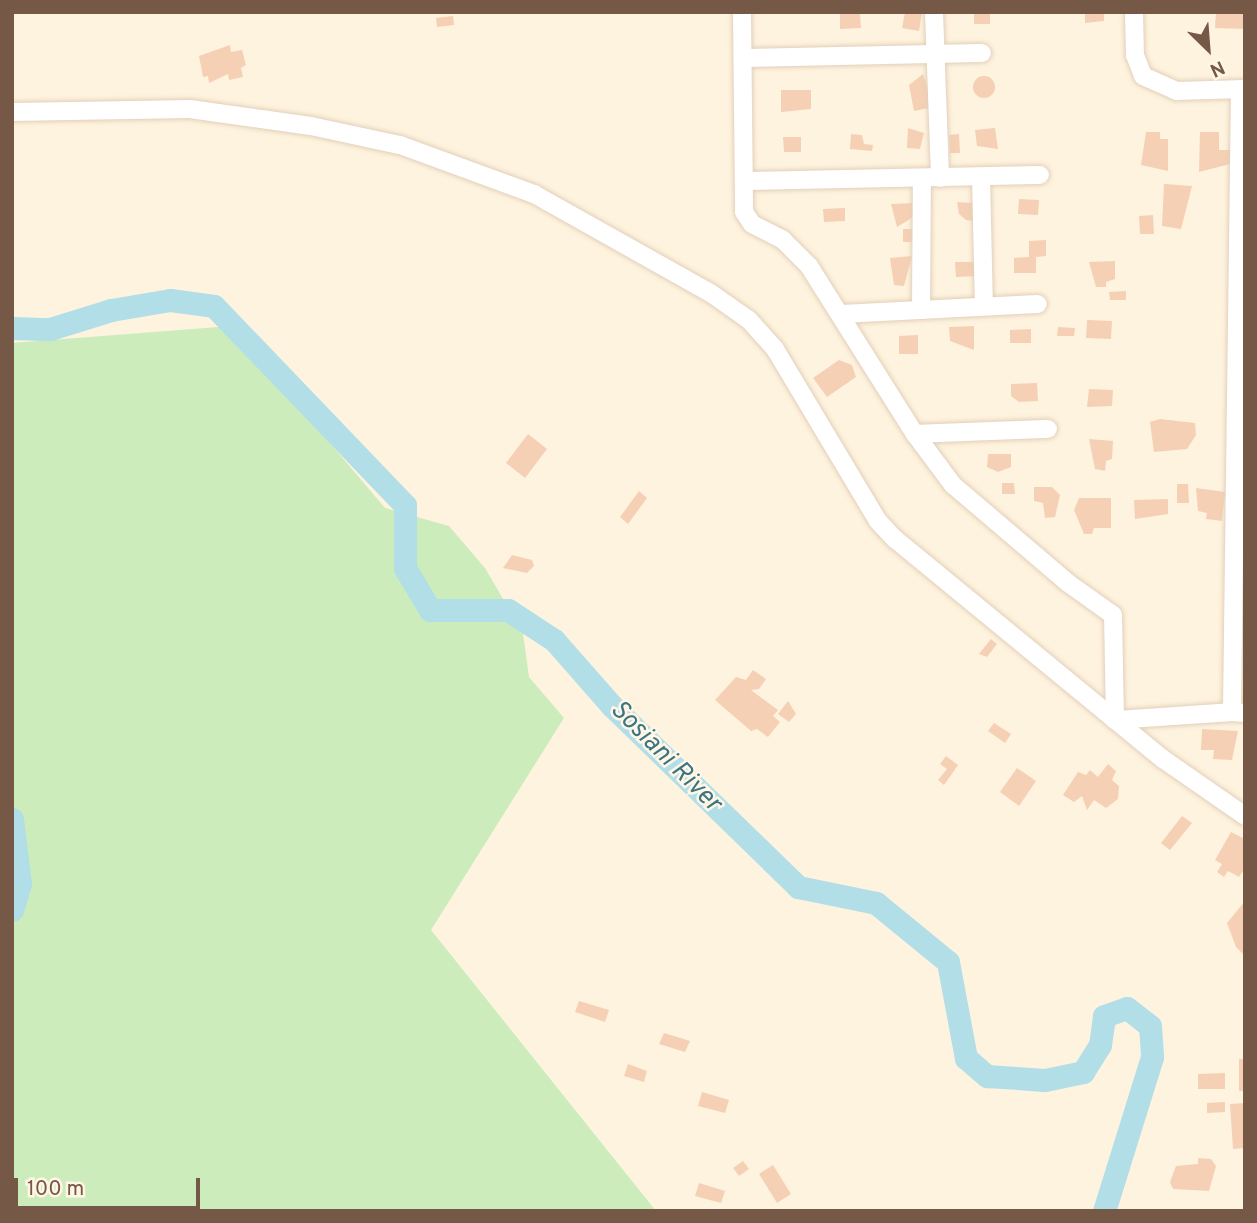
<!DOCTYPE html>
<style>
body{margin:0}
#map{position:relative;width:1257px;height:1223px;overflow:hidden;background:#fef3de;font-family:Overpass,sans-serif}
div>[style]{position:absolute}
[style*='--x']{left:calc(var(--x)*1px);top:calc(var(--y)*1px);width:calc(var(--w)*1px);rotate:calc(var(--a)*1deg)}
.green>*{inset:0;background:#cdecbc}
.river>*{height:23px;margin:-11.5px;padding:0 11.5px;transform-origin:11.5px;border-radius:11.5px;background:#b2dee8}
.building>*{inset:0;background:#f5d0b4}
.round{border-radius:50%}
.roads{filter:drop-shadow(0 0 2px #e2cfba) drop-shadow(0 0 2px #e2cfba)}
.minor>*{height:18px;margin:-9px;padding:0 9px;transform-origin:9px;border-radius:9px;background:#fff}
span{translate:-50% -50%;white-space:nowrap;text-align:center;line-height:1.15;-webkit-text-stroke:5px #fff6e6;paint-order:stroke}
.water-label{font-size:26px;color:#3b7483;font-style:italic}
.frame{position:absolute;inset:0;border:14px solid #755845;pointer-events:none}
.north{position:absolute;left:1173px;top:14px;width:70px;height:70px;-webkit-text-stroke:5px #fff6e6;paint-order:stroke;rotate:155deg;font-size:19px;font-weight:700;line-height:28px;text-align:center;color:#755845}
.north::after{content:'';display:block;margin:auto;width:24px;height:32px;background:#755845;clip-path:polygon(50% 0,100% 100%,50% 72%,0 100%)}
.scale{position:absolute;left:14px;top:1178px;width:186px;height:32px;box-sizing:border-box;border:4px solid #755845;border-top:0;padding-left:9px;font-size:21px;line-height:24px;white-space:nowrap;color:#755845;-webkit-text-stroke:5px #fff6e6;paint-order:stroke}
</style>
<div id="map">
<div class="green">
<div style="clip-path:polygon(231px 326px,385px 508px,449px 526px,485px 568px,523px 633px,529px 677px,564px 718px,431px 930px,656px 1211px,12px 1211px,12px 343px)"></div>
</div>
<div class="river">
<div style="--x:12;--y:328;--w:38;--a:2"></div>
<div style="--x:50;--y:329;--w:64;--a:-17.3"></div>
<div style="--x:111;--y:310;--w:60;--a:-9.6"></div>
<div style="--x:170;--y:300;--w:44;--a:7.8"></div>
<div style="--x:214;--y:306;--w:276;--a:46.2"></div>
<div style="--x:405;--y:505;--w:63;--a:90"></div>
<div style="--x:405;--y:568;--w:49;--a:59.2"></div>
<div style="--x:430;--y:610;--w:78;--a:0"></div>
<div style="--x:508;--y:610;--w:55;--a:33.1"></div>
<div style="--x:554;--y:640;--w:88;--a:48.7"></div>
<div style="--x:612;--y:706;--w:260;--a:44.2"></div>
<div style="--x:798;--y:887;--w:80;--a:11.6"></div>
<div style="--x:876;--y:903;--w:93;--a:39.3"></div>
<div style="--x:948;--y:962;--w:98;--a:79.4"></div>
<div style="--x:966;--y:1058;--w:28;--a:41"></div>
<div style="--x:987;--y:1076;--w:58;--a:3.9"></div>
<div style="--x:1045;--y:1080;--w:39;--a:-12"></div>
<div style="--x:1083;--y:1072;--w:32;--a:-58"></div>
<div style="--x:1100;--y:1045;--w:29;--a:-82"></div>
<div style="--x:1104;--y:1016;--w:24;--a:-19"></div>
<div style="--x:1127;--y:1008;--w:29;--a:38"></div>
<div style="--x:1150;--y:1026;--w:31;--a:86"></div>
<div style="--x:1152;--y:1057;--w:161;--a:107.3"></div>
<div style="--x:12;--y:819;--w:65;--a:83"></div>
<div style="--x:20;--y:884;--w:27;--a:107"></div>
</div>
<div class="building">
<div style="clip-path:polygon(905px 12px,922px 12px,919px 31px,902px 28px)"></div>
<div style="clip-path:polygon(974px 12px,990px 12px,990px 24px,974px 24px)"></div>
<div style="clip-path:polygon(1085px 12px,1104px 12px,1104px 21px,1085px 23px)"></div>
<div style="clip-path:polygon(1216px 12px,1245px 12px,1245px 29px,1215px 28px)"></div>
<div style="clip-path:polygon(860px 13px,861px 28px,840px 29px,840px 14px)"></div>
<div style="clip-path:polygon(453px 16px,454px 25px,437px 27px,436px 18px)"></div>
<div style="clip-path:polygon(230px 45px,231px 52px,242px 50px,246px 65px,241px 68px,243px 77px,229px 80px,228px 74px,209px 83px,208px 76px,203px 77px,199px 56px)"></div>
<div style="clip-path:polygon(923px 74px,934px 107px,914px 111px,909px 85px)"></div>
<div class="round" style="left:973px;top:76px;width:22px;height:22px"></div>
<div style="clip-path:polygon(781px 90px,811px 90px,811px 109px,781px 112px)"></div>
<div style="clip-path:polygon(908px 128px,924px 133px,920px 149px,907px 148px)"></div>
<div style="clip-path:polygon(995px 128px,998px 149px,977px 146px,975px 130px)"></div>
<div style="clip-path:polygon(1146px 132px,1160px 132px,1160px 139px,1168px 139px,1168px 171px,1141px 165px)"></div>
<div style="clip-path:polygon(1200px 132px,1219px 132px,1219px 150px,1230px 150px,1230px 164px,1199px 172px)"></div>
<div style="clip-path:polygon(851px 134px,862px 135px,864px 144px,873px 145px,872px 151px,850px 149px)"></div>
<div style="clip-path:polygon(959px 134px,960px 153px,950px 153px,949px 135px)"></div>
<div style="clip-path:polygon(783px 137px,801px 137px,801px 152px,784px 152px)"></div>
<div style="clip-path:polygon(1164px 184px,1192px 186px,1181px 229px,1162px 226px)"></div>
<div style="clip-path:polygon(1019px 199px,1039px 200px,1038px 215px,1018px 214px)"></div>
<div style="clip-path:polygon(957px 202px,988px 204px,986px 222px,966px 220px,959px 214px)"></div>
<div style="clip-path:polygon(912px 203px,915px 216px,897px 227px,891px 204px)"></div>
<div style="clip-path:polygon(845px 208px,845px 221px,824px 222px,823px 209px)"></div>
<div style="clip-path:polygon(1153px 215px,1154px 234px,1140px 234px,1139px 216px)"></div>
<div style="clip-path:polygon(903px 229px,917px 229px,918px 242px,903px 242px)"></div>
<div style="clip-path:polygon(1046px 240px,1046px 256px,1036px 257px,1036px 273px,1014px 273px,1014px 258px,1029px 257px,1029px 241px)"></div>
<div style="clip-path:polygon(912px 256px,904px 286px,894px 285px,890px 258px)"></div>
<div style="clip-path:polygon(1115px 261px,1115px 279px,1106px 282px,1106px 287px,1096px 287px,1089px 262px)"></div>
<div style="clip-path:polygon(955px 262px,978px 262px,978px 276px,956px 277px)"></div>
<div style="clip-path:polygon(1126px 291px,1126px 300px,1110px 300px,1109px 292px)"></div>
<div style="clip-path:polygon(1087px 320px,1112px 321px,1111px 339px,1086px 338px)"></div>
<div style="clip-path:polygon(974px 326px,974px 350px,950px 341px,949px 327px)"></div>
<div style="clip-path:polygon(1058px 327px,1075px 328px,1074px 336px,1057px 336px)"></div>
<div style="clip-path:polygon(1031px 329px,1031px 343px,1010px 343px,1010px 330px)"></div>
<div style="clip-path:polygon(918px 335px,918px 354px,899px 354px,899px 336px)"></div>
<div style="clip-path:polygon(839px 360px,852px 365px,856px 377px,827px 397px,813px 378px)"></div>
<div style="clip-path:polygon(1037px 383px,1038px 401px,1019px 402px,1011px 396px,1011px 384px)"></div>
<div style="clip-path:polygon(1089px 389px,1113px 390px,1112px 406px,1087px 407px)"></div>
<div style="clip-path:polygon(1160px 419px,1195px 423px,1196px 435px,1187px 449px,1154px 452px,1150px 422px)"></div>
<div style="clip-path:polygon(528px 434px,547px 449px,525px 478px,506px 463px)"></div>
<div style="clip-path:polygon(1089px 439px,1113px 441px,1112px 459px,1106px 461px,1105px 471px,1095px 469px)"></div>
<div style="clip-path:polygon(988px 454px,1011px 454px,1011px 467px,998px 472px,987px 467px)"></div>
<div style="clip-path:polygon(1002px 483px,1014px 483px,1015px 494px,1002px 494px)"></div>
<div style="clip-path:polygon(1177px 484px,1188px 484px,1189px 503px,1177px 503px)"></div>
<div style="clip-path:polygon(1034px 487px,1052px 487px,1060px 495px,1055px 517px,1045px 518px,1043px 503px,1034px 501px)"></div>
<div style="clip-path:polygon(1196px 488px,1225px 492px,1222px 521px,1206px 519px,1207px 513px,1198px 511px)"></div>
<div style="clip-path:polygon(639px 491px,647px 498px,628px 524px,620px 517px)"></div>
<div style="clip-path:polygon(1079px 498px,1111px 498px,1111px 528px,1094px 528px,1092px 534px,1084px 534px,1074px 510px)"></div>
<div style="clip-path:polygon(1168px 499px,1168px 514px,1135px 519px,1134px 500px)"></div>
<div style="clip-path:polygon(512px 555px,532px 560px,534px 566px,527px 573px,503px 568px)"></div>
<div style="clip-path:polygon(991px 639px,997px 644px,987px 657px,979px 654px)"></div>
<div style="clip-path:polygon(753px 670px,766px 679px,759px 689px,751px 690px,778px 710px,773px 716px,780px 722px,768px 737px,757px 729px,751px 731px,715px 700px,736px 677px,746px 680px)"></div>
<div style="clip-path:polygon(788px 701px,796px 714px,789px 722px,778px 714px)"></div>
<div style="clip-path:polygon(994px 723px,1011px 734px,1005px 743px,988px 731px)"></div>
<div style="clip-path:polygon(1202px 729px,1238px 731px,1232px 760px,1213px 759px,1214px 750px,1201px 750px)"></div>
<div style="clip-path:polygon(946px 756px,958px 765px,944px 785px,938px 780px,947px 769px,940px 764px)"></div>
<div style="clip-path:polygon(1108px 764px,1116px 771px,1112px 780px,1119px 786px,1118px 799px,1106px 808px,1094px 800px,1087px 810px,1082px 796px,1074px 802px,1063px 795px,1078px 772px,1086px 775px,1090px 770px,1098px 777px)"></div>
<div style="clip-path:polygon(1017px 768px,1036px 781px,1019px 806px,1000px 792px)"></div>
<div style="clip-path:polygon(1182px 816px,1192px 823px,1170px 850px,1161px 843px)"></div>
<div style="clip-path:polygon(1231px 832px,1245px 839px,1245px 868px,1239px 877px,1228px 871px,1224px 877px,1217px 872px,1222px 864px,1215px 860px)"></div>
<div style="clip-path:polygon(1245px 901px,1245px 956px,1236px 947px,1227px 923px)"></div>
<div style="clip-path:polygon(579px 1001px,609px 1010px,605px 1022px,575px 1012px)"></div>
<div style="clip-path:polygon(664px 1033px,690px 1041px,685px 1052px,659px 1044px)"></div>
<div style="clip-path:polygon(1239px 1059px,1245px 1059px,1245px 1091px,1239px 1091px)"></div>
<div style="clip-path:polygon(628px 1064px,647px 1071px,644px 1082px,624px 1076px)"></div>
<div style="clip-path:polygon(1225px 1073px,1225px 1089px,1198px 1089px,1198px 1074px)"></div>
<div style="clip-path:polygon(702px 1092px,729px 1100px,725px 1113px,698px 1106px)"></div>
<div style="clip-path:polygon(1225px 1102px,1225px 1112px,1207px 1113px,1207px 1103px)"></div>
<div style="clip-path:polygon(1245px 1103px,1245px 1148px,1233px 1149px,1230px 1104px)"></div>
<div style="clip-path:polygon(1198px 1158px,1211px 1159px,1216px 1166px,1209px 1191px,1173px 1189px,1170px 1182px,1176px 1166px,1198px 1164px)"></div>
<div style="clip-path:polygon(743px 1161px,749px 1169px,739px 1176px,733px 1168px)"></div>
<div style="clip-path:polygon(773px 1165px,791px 1194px,777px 1203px,759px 1174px)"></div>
<div style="clip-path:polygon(699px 1183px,725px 1191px,721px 1203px,695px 1196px)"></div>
</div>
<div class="roads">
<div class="minor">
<div style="--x:742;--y:12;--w:200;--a:89.4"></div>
<div style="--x:744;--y:212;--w:14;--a:56"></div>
<div style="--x:752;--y:224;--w:35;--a:27"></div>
<div style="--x:783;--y:240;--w:37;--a:45"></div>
<div style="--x:809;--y:266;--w:199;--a:57.8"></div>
<div style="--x:915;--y:434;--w:64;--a:53.3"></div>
<div style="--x:953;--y:485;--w:151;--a:40.4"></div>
<div style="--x:1068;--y:583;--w:55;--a:35.4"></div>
<div style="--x:1113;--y:615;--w:105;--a:88.9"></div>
<div style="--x:1115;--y:720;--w:117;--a:-3.9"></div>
<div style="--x:934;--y:12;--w:166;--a:87.9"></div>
<div style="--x:1134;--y:12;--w:43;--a:88.7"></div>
<div style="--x:1135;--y:55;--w:22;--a:69"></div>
<div style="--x:1143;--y:76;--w:36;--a:24"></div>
<div style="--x:1176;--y:91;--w:69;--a:-1.7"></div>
<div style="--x:743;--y:58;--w:239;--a:-1.2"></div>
<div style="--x:1240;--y:89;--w:623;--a:90.74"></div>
<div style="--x:1232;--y:712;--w:13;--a:4"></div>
<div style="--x:12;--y:112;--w:178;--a:-1"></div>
<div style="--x:190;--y:109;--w:122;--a:8"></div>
<div style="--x:311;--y:126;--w:91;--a:12.1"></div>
<div style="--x:400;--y:145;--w:143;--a:20.1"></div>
<div style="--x:534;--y:194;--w:204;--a:29.3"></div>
<div style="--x:712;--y:294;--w:45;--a:35.1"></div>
<div style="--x:749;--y:320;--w:39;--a:48"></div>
<div style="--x:775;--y:349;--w:200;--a:59.1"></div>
<div style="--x:878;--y:521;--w:25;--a:47"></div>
<div style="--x:895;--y:539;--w:347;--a:39.4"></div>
<div style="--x:1163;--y:759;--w:100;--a:34.8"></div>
<div style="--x:981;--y:177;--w:129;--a:88.7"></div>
<div style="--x:745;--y:181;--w:295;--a:-1.2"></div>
<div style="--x:921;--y:310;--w:132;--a:-89.6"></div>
<div style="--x:841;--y:314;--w:197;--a:-2.9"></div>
<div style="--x:915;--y:434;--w:133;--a:-2.2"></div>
</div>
</div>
<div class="water-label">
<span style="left:665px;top:757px;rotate:45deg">Sosiani River</span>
</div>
<div class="frame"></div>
<div class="north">N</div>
<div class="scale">100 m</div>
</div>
